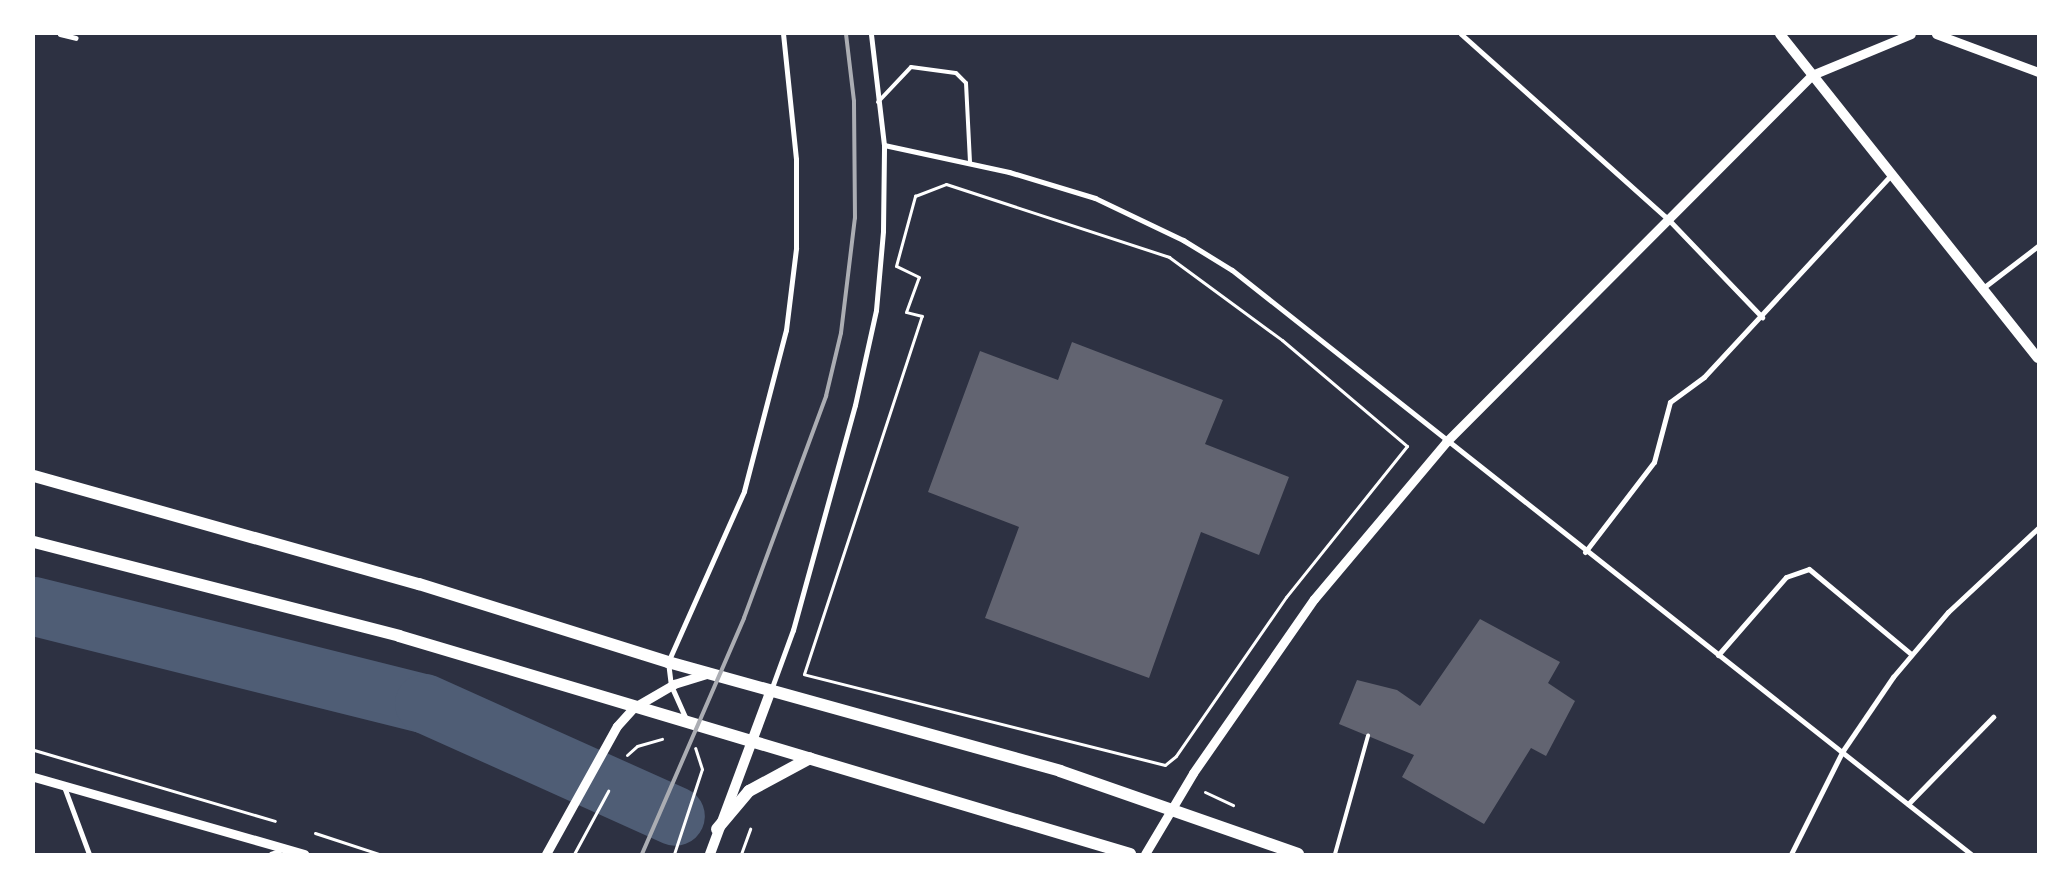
<!DOCTYPE html>
<style>
body{margin:0}
#map{position:relative;width:2072px;height:888px;overflow:hidden;background:#2d3142;font-family:Inter,sans-serif}
div>[style]{position:absolute}
[style*='--x']{left:calc(var(--x)*1px);top:calc(var(--y)*1px);width:calc(var(--w)*1px);rotate:calc(var(--a)*1deg)}
.river>*{height:59px;margin:-29.5px;padding:0 29.5px;transform-origin:29.5px;border-radius:29.5px;background:#4f5d75}
.building>*{inset:0;background:#626471}
.path>*{height:3px;margin:-1.5px;padding:0 1.5px;transform-origin:1.5px;border-radius:1.5px;background:#fff}
.service>*{height:4px;margin:-2px;padding:0 2px;transform-origin:2px;border-radius:2px;background:#fff}
.minor>*{height:5px;margin:-2.5px;padding:0 2.5px;transform-origin:2.5px;border-radius:2.5px;background:#fff}
.tertiary>*{height:9px;margin:-4.5px;padding:0 4.5px;transform-origin:4.5px;border-radius:4.5px;background:#fff}
.secondary>*{height:10px;margin:-5px;padding:0 5px;transform-origin:5px;border-radius:5px;background:#fff}
.primary>*{height:12px;margin:-6px;padding:0 6px;transform-origin:6px;border-radius:6px;background:#fff}
.rail>*{height:4px;margin:-2px;padding:0 2px;transform-origin:2px;border-radius:2px;background:#abadb3}
span{translate:-50% -50%;white-space:nowrap;text-align:center;line-height:1.15;-webkit-text-stroke:5px #fff;paint-order:stroke}
.frame{position:absolute;inset:0;border:35px solid #fff;pointer-events:none}
</style>
<div id="map">
<div class="river">
<div style="--x:34;--y:606;--w:402;--a:14"></div>
<div style="--x:424;--y:703;--w:275;--a:24.2"></div>
</div>
<div class="building">
<div style="clip-path:polygon(1072px 342px,1223px 400px,1205px 444px,1289px 477px,1259px 555px,1201px 532px,1149px 678px,985px 618px,1019px 527px,928px 492px,980px 351px,1058px 380px)"></div>
<div style="clip-path:polygon(1480px 619px,1560px 662px,1548px 683px,1575px 701px,1546px 756px,1531px 748px,1484px 824px,1402px 777px,1414px 755px,1339px 724px,1357px 680px,1397px 690px,1420px 706px)"></div>
</div>
<div class="path">
<div style="--x:946;--y:184;--w:235;--a:18.1"></div>
<div style="--x:1169;--y:257;--w:140;--a:36.3"></div>
<div style="--x:1282;--y:340;--w:164;--a:40.3"></div>
<div style="--x:1407;--y:446;--w:193;--a:128.7"></div>
<div style="--x:1286;--y:597;--w:193;--a:124.7"></div>
<div style="--x:1176;--y:756;--w:14;--a:141"></div>
<div style="--x:1165;--y:765;--w:372;--a:-165.9"></div>
<div style="--x:804;--y:674;--w:377;--a:-71.8"></div>
<div style="--x:922;--y:316;--w:16;--a:-166"></div>
<div style="--x:906;--y:312;--w:37;--a:-70"></div>
<div style="--x:919;--y:277;--w:25;--a:-154"></div>
<div style="--x:896;--y:266;--w:73;--a:-74.8"></div>
<div style="--x:915;--y:196;--w:33;--a:-21"></div>
<div style="--x:34;--y:750;--w:251;--a:16.4"></div>
<div style="--x:627;--y:755;--w:13;--a:-42"></div>
<div style="--x:637;--y:746;--w:26;--a:-16"></div>
<div style="--x:1205;--y:792;--w:31;--a:25"></div>
<div style="--x:315;--y:833;--w:67;--a:18.2"></div>
<div style="--x:574;--y:854;--w:72;--a:-61.6"></div>
<div style="--x:674;--y:854;--w:89;--a:-71.8"></div>
<div style="--x:702;--y:769;--w:22;--a:-108"></div>
<div style="--x:741;--y:854;--w:27;--a:-70"></div>
</div>
<div class="service">
<div style="--x:878;--y:102;--w:48;--a:-46.7"></div>
<div style="--x:911;--y:67;--w:45;--a:7.6"></div>
<div style="--x:956;--y:73;--w:14;--a:45"></div>
<div style="--x:966;--y:83;--w:79;--a:87.1"></div>
<div style="--x:271;--y:854;--w:13;--a:-18"></div>
<div style="--x:1335;--y:854;--w:123;--a:-74.4"></div>
</div>
<div class="minor">
<div style="--x:60;--y:34;--w:16;--a:14"></div>
<div style="--x:1461;--y:34;--w:275;--a:41.8"></div>
<div style="--x:1666;--y:217;--w:139;--a:46.2"></div>
<div style="--x:884;--y:145;--w:128;--a:12.2"></div>
<div style="--x:1009;--y:172;--w:90;--a:16.8"></div>
<div style="--x:1095;--y:198;--w:98;--a:25.5"></div>
<div style="--x:1183;--y:240;--w:57;--a:31.5"></div>
<div style="--x:1232;--y:270;--w:942;--a:38.32"></div>
<div style="--x:1983;--y:288;--w:69;--a:-37.4"></div>
<div style="--x:1585;--y:552;--w:113;--a:-52.5"></div>
<div style="--x:1654;--y:462;--w:62;--a:-75.1"></div>
<div style="--x:1670;--y:402;--w:42;--a:-36.3"></div>
<div style="--x:1704;--y:377;--w:277;--a:-47.2"></div>
<div style="--x:1718;--y:655;--w:103;--a:-48.9"></div>
<div style="--x:1786;--y:577;--w:24;--a:-19"></div>
<div style="--x:1809;--y:569;--w:133;--a:39.8"></div>
<div style="--x:771;--y:690;--w:64;--a:-69.9"></div>
<div style="--x:793;--y:630;--w:233;--a:-74.6"></div>
<div style="--x:855;--y:405;--w:97;--a:-77.5"></div>
<div style="--x:876;--y:310;--w:79;--a:-84.9"></div>
<div style="--x:883;--y:231;--w:86;--a:-89.3"></div>
<div style="--x:884;--y:145;--w:112;--a:-96.7"></div>
<div style="--x:686;--y:719;--w:36;--a:-114"></div>
<div style="--x:671;--y:686;--w:24;--a:-97"></div>
<div style="--x:668;--y:662;--w:187;--a:-66"></div>
<div style="--x:744;--y:491;--w:166;--a:-75.4"></div>
<div style="--x:786;--y:330;--w:83;--a:-83"></div>
<div style="--x:796;--y:248;--w:89;--a:-90"></div>
<div style="--x:796;--y:159;--w:126;--a:-95.9"></div>
<div style="--x:63;--y:784;--w:75;--a:69.6"></div>
<div style="--x:1908;--y:804;--w:122;--a:-45.7"></div>
<div style="--x:1791;--y:854;--w:114;--a:-63.4"></div>
<div style="--x:1842;--y:752;--w:91;--a:-55.8"></div>
<div style="--x:1893;--y:677;--w:85;--a:-49.8"></div>
<div style="--x:1948;--y:612;--w:123;--a:-43"></div>
</div>
<div class="tertiary">
<div style="--x:1936;--y:34;--w:109;--a:20.4"></div>
<div style="--x:34;--y:777;--w:281;--a:15.9"></div>
<div style="--x:546;--y:854;--w:146;--a:-61"></div>
<div style="--x:617;--y:726;--w:24;--a:-48"></div>
<div style="--x:633;--y:708;--w:48;--a:-30.3"></div>
<div style="--x:674;--y:684;--w:34;--a:-17"></div>
<div style="--x:1145;--y:854;--w:94;--a:-59.3"></div>
<div style="--x:1193;--y:773;--w:212;--a:-55.2"></div>
<div style="--x:1314;--y:599;--w:205;--a:-49.9"></div>
<div style="--x:1446;--y:442;--w:518;--a:-45.08"></div>
<div style="--x:1812;--y:75;--w:107;--a:-22.5"></div>
</div>
<div class="secondary">
<div style="--x:1780;--y:34;--w:414;--a:51.5"></div>
<div style="--x:710;--y:854;--w:175;--a:-69.6"></div>
</div>
<div class="primary">
<div style="--x:34;--y:476;--w:400;--a:15.7"></div>
<div style="--x:419;--y:584;--w:261;--a:17.4"></div>
<div style="--x:668;--y:662;--w:407;--a:15.5"></div>
<div style="--x:1060;--y:771;--w:252;--a:19.2"></div>
<div style="--x:34;--y:542;--w:377;--a:14.4"></div>
<div style="--x:399;--y:636;--w:763;--a:16.61"></div>
<div style="--x:717;--y:829;--w:50;--a:-49.9"></div>
<div style="--x:749;--y:791;--w:69;--a:-28.4"></div>
</div>
<div class="rail">
<div style="--x:642;--y:854;--w:257;--a:-66.6"></div>
<div style="--x:744;--y:618;--w:237;--a:-69.7"></div>
<div style="--x:826;--y:396;--w:65;--a:-76.6"></div>
<div style="--x:841;--y:333;--w:116;--a:-83.1"></div>
<div style="--x:855;--y:218;--w:117;--a:-90.5"></div>
<div style="--x:854;--y:101;--w:67;--a:-96.8"></div>
</div>
<div class="frame"></div>
</div>
